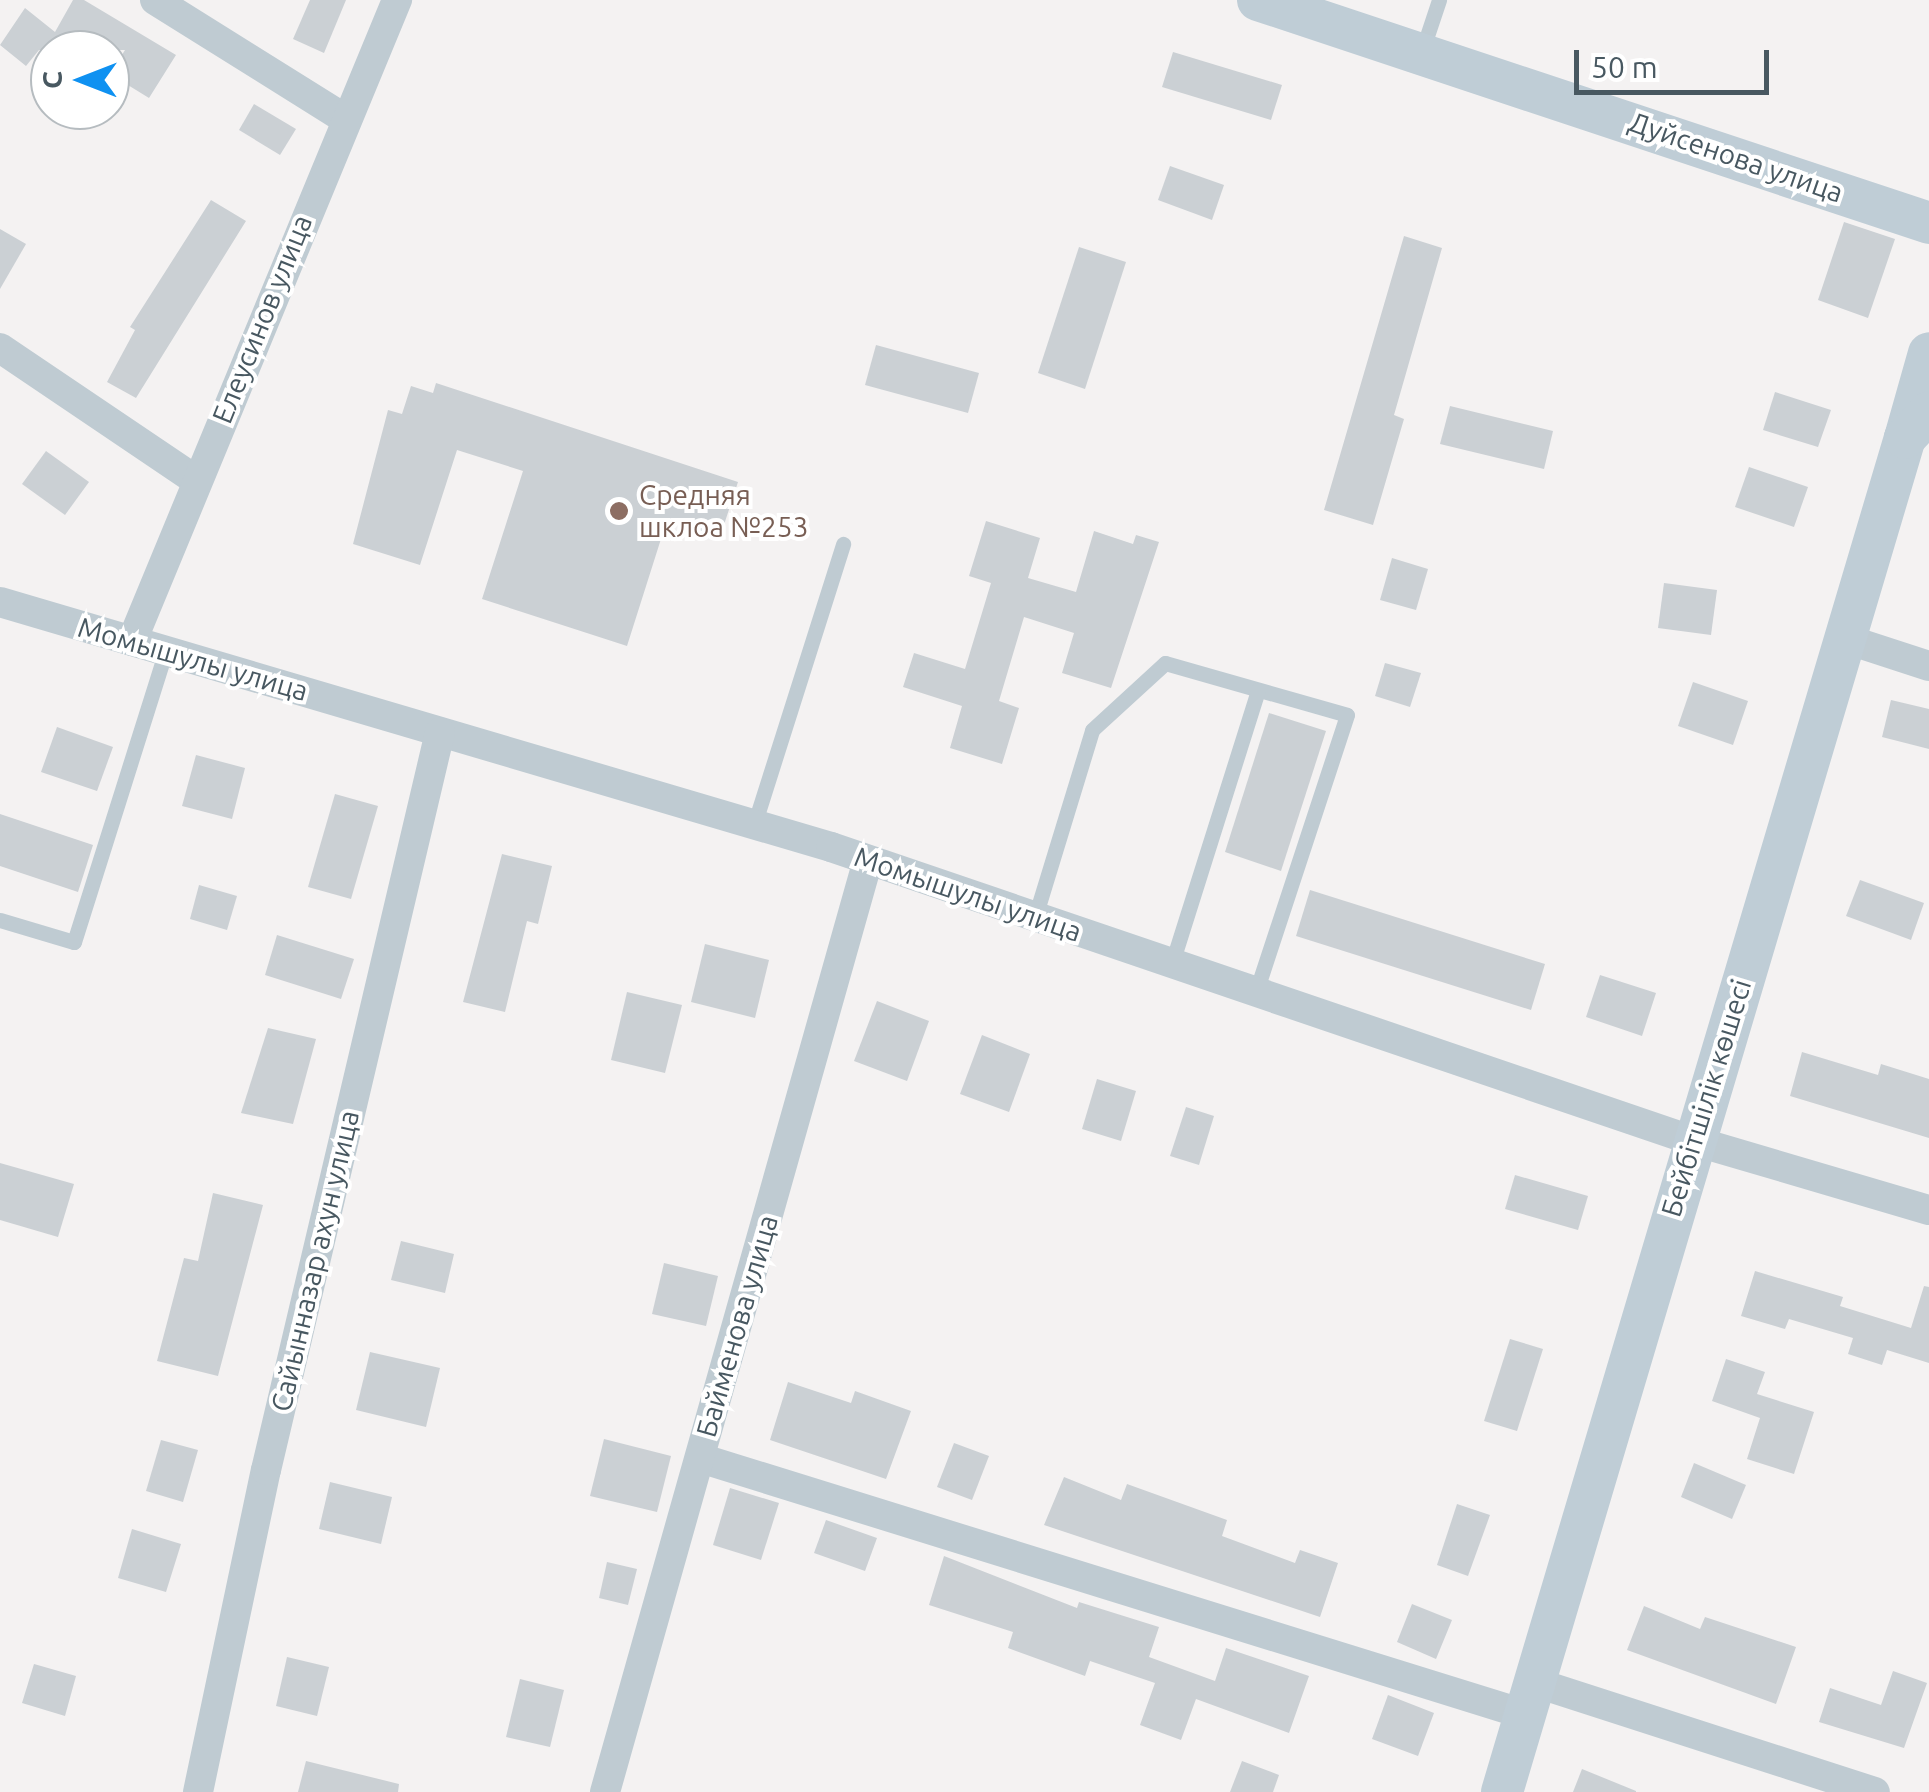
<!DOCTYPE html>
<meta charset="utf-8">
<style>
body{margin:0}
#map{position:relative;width:1929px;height:1792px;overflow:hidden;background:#f4f2f2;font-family:Ubuntu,sans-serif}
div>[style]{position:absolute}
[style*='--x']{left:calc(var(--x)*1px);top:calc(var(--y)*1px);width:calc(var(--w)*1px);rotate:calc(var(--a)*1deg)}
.building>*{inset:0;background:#cbd0d4}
.lane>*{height:15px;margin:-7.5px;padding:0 7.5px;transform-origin:7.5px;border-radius:7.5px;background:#bfcbd2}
.street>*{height:30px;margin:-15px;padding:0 15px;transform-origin:15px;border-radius:15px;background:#bfcbd2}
.secondary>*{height:42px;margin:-21px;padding:0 21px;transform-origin:21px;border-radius:21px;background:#bfcdd6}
.dots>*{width:28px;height:28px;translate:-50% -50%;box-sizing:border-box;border:5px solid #fff;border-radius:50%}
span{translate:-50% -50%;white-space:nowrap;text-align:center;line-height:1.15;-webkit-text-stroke:8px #fff;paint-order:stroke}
.street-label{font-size:28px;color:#485861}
.education-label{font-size:28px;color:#785e54}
.left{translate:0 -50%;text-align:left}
.north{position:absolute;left:30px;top:30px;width:100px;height:100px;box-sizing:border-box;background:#fff;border:2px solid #b6bcc0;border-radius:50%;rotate:270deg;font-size:28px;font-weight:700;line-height:40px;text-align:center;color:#485861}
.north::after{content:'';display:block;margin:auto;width:35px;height:45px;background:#0f91f1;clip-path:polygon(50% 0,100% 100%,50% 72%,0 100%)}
.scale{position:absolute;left:1574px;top:50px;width:195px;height:45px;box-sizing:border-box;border:5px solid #485861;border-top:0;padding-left:12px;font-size:30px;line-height:35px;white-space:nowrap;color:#485861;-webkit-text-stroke:8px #fff;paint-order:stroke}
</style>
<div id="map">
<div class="building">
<div style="clip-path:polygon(73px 0,84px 0,176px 55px,149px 98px,110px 74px,125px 50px,39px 50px,26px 66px,0 45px,25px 8px,55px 32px)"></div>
<div style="clip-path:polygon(310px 0,346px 0,324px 53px,293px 39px)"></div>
<div style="clip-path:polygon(1173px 52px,1282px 85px,1271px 120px,1162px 87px)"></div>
<div style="clip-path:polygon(254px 104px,296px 129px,280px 155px,239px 130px)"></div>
<div style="clip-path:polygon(1170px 166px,1224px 185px,1212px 220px,1158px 200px)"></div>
<div style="clip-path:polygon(211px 200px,246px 221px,136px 398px,107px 382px,135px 330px,130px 327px)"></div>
<div style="clip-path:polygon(1844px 222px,1895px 239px,1868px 318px,1818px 300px)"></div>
<div style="clip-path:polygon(0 229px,26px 244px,0 289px)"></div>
<div style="clip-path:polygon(1404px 236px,1442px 248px,1394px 415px,1404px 419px,1373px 525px,1324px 510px)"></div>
<div style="clip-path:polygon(1079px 247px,1126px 262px,1085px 389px,1038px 373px)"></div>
<div style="clip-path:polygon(876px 345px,979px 373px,968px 413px,865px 385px)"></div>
<div style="clip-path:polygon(436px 383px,738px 482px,720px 537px,667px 520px,627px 646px,482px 599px,523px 471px,457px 450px,420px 565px,353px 544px,388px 410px,402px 414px,411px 386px,433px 393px)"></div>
<div style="clip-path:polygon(1775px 392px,1831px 410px,1818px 447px,1763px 430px)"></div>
<div style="clip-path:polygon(1450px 406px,1553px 431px,1544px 469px,1440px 444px)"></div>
<div style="clip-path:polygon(46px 451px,89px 482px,65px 515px,22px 484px)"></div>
<div style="clip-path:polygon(1749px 467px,1808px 487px,1794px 527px,1735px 507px)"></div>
<div style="clip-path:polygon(986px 521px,1040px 538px,1028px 578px,1076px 592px,1094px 531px,1133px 544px,1136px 535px,1159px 542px,1111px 688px,1062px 673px,1074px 633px,1024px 617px,999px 701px,1019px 708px,1002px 764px,950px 748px,962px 706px,903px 687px,914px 653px,965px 669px,991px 583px,969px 576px)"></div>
<div style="clip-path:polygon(1392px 558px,1428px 569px,1416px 610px,1380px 600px)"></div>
<div style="clip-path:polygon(1664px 583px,1717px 590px,1711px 635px,1658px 628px)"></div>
<div style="clip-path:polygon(1385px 663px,1421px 673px,1410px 707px,1375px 696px)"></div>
<div style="clip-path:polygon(1693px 682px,1748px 701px,1733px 745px,1678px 726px)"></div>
<div style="clip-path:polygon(1891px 700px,1929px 709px,1929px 749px,1882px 737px)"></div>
<div style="clip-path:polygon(1269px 713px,1326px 731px,1281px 871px,1225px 852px)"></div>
<div style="clip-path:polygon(57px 727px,113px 747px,97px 791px,41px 772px)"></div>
<div style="clip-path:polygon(196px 755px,245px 768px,232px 819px,182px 806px)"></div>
<div style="clip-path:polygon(335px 794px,378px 806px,351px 899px,308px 887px)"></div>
<div style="clip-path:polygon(0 814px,93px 845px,78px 892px,0 866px)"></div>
<div style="clip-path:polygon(502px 854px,552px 866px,538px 924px,527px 921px,505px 1012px,463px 1002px)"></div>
<div style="clip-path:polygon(1860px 880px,1924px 903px,1911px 940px,1846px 916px)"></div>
<div style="clip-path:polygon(199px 885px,237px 896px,227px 930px,190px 919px)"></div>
<div style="clip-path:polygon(1310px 890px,1545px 964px,1531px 1010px,1296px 936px)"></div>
<div style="clip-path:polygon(277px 935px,354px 959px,341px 999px,265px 975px)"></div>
<div style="clip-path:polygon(705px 944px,769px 960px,755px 1018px,691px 1002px)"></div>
<div style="clip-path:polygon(1600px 975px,1656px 993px,1642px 1036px,1586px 1017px)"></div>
<div style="clip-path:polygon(627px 992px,682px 1005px,665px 1073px,611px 1060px)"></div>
<div style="clip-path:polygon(877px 1001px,929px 1021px,907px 1081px,854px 1061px)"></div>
<div style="clip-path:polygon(268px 1028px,316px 1039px,293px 1124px,241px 1113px)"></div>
<div style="clip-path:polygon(982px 1035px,1030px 1054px,1009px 1112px,960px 1094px)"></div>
<div style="clip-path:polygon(1802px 1052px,1878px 1075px,1881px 1064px,1929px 1079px,1929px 1138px,1790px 1096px)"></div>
<div style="clip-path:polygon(1097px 1079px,1136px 1091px,1121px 1141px,1082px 1129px)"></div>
<div style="clip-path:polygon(1186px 1107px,1214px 1116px,1199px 1165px,1170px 1156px)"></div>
<div style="clip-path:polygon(0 1163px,74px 1184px,58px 1237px,0 1220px)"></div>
<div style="clip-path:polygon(1515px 1175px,1588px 1196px,1578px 1230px,1505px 1209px)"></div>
<div style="clip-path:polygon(213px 1193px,263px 1205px,218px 1376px,157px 1361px,184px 1258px,198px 1261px)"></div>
<div style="clip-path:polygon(401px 1241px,454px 1254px,445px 1293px,391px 1280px)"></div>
<div style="clip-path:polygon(664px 1263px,718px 1276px,706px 1326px,652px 1314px)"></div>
<div style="clip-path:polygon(1755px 1271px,1843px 1297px,1840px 1306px,1911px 1328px,1924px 1286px,1929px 1287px,1929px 1363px,1887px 1350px,1882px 1365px,1848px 1354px,1853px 1338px,1789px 1319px,1785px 1329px,1741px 1316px)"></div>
<div style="clip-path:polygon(1510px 1339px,1543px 1349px,1517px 1431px,1484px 1421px)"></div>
<div style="clip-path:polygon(370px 1352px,440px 1368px,426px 1427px,356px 1410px)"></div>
<div style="clip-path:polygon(1726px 1359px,1765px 1372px,1757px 1394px,1814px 1412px,1794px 1474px,1747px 1459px,1760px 1418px,1712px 1401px)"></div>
<div style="clip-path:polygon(788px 1382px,851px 1403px,855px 1391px,911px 1411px,886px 1479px,770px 1440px)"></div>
<div style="clip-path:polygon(604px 1439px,671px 1456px,657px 1512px,590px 1496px)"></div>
<div style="clip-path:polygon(161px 1440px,198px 1450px,183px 1502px,146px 1491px)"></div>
<div style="clip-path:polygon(954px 1443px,989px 1456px,972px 1500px,937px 1487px)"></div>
<div style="clip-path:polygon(1694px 1463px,1746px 1485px,1732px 1519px,1681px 1497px)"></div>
<div style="clip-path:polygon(1064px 1477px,1121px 1500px,1127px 1484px,1227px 1520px,1222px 1536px,1295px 1563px,1300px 1550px,1338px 1563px,1320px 1617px,1044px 1525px)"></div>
<div style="clip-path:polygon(330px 1482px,392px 1497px,381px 1544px,319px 1529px)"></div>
<div style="clip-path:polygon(730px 1488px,779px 1503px,761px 1560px,713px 1545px)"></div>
<div style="clip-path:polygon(1457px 1504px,1490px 1515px,1468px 1576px,1437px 1565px)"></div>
<div style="clip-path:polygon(826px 1520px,877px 1538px,865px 1571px,814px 1553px)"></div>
<div style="clip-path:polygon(132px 1529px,181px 1544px,166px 1592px,118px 1578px)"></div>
<div style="clip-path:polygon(944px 1556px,1077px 1608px,1079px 1602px,1159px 1627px,1149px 1657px,1215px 1681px,1226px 1648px,1309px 1676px,1289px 1733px,1196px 1699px,1181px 1740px,1140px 1725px,1155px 1683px,1090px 1661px,1085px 1676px,1008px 1648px,1013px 1632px,929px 1605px)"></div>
<div style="clip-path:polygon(607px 1562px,637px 1569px,628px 1605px,599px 1598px)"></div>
<div style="clip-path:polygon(1412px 1604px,1452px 1620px,1436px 1659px,1397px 1642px)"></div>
<div style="clip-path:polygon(1644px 1606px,1700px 1629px,1705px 1617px,1796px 1647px,1776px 1704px,1627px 1650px)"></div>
<div style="clip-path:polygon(287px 1657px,329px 1667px,317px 1716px,276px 1706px)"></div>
<div style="clip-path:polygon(34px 1664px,76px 1676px,65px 1716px,22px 1703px)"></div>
<div style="clip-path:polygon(1893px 1671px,1927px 1683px,1904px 1748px,1819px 1722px,1830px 1688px,1881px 1705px)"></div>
<div style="clip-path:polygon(520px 1679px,564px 1690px,550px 1747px,506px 1737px)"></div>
<div style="clip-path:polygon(1388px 1695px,1434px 1713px,1418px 1756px,1372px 1739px)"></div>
<div style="clip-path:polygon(306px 1761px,399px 1784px,398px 1792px,298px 1792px)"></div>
<div style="clip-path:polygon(1242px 1761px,1279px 1775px,1273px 1792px,1230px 1792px)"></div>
<div style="clip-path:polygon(1582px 1769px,1636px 1791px,1636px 1792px,1573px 1792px)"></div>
</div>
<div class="lane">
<div style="--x:1422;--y:51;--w:54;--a:-71.6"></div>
<div style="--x:754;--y:825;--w:295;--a:-72.4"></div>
<div style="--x:1035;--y:917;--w:195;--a:-73"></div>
<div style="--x:1092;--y:730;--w:99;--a:-42.5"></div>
<div style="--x:1165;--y:663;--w:189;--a:15.9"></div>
<div style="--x:1347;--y:715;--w:291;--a:108.2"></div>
<div style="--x:0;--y:920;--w:77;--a:16.6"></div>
<div style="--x:74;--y:942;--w:305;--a:-72.5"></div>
<div style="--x:1172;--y:963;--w:286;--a:-72.5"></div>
</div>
<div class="street">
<div style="--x:155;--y:0;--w:223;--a:32"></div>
<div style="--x:0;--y:348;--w:236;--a:34"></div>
<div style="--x:0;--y:602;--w:866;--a:16.43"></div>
<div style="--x:831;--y:847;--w:909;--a:18.81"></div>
<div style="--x:1691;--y:1140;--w:248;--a:16.4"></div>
<div style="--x:1846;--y:639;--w:87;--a:18"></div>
<div style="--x:132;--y:641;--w:694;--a:-67.54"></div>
<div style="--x:700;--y:1458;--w:863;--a:17.26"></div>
<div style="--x:1537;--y:1683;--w:355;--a:17.9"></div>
<div style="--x:198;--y:1792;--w:329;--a:-78.1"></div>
<div style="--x:266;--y:1470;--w:758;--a:-76.73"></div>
<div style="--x:605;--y:1792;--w:968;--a:-74.24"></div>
</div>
<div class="secondary">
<div style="--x:1258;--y:0;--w:707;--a:18.38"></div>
<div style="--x:1905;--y:438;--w:88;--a:-74.2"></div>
<div style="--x:1502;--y:1792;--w:1413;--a:-73.43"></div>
<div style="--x:1905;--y:438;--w:35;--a:-47"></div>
</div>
<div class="dots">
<div style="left:619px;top:511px;background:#8d6e63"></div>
</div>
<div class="street-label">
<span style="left:1736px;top:157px;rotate:19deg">Дуйсенова улица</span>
<span style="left:262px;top:319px;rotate:-68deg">Елеусинов улица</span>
<span style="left:193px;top:659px;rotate:16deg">Момышулы улица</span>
<span style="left:968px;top:894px;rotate:19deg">Момышулы улица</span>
<span style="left:1706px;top:1098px;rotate:-73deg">Бейбітшілік көшесі</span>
<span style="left:315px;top:1261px;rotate:-77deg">Сайынназар ахун улица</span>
<span style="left:737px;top:1326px;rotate:-74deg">Байменова улица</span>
</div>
<div class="education-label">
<span class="left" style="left:639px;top:511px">Средняя<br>шклоа №253</span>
</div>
<div class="north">С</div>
<div class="scale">50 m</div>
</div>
